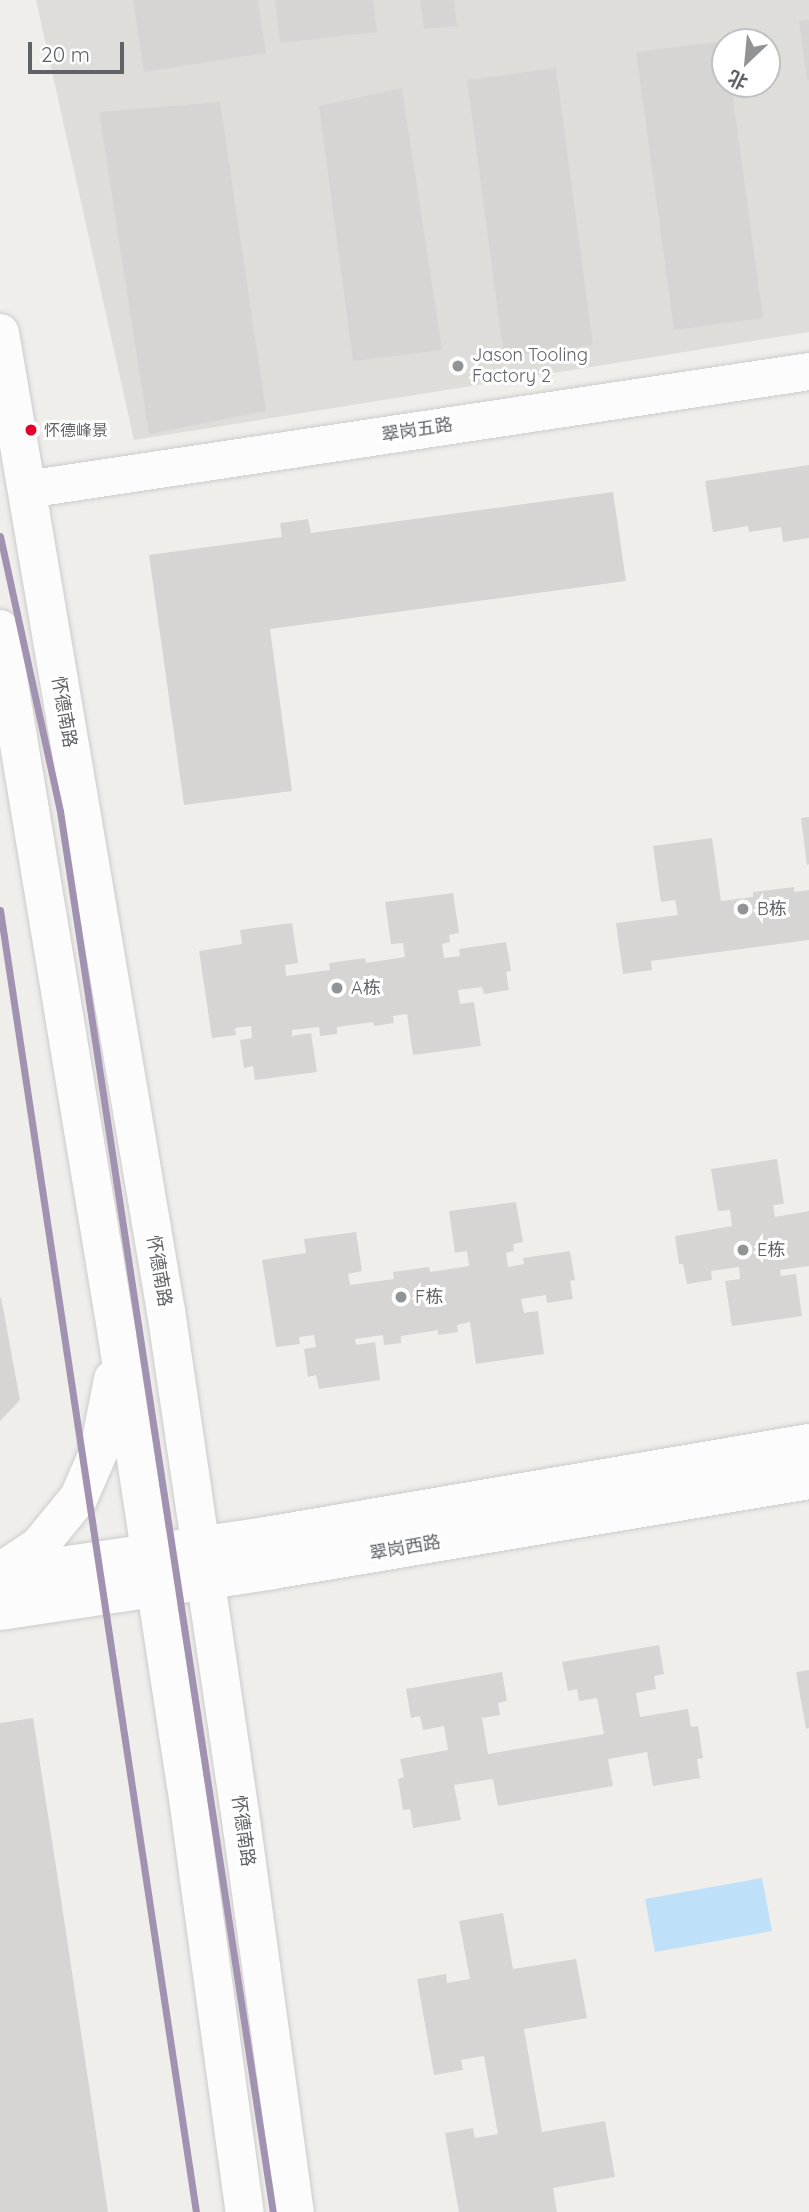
<!DOCTYPE html>
<meta charset="utf-8">
<style>
body{margin:0}
#map{position:relative;width:809px;height:2212px;overflow:hidden;background:#efeeea;font-family:Quicksand,"Noto Sans SC",sans-serif}
div>[style]{position:absolute}
[style*='--x']{left:calc(var(--x)*1px);top:calc(var(--y)*1px);width:calc(var(--w)*1px);rotate:calc(var(--a)*1deg)}
.industrial>*{inset:0;background:#dfddda}
.water>*{inset:0;background:#bfe0f9}
.building>*{inset:0;background:#d6d5d3}
.roads{filter:drop-shadow(0 0 2px #cbcccc) drop-shadow(0 0 2px #cbcccc)}
.minor>*{height:37px;margin:-18.5px;padding:0 18.5px;transform-origin:18.5px;border-radius:18.5px;background:#fdfcfc}
.secondary>*{height:38px;margin:-19px;padding:0 19px;transform-origin:19px;border-radius:19px;background:#fdfcfc}
.metro-1>*{height:7px;margin:-3.5px;padding:0 3.5px;transform-origin:3.5px;border-radius:3.5px;background:#a192b2}
.dots>*{width:19px;height:19px;translate:-50% -50%;box-sizing:border-box;border:4px solid #fff;border-radius:50%}
span{translate:-50% -50%;white-space:nowrap;text-align:center;line-height:1.15;-webkit-text-stroke:6px #fff;paint-order:stroke}
.bus-label{font-size:16px;color:#5f6368}
.left{translate:0 -50%;text-align:left}
.poi-label{font-size:18px;color:#5f6368}
.street-label{font-size:18px;color:#5f6368}
.north{position:absolute;left:711px;top:28px;width:70px;height:70px;box-sizing:border-box;background:#fff;border:2px solid #bfc1c3;border-radius:50%;rotate:206deg;font-size:19px;font-weight:700;line-height:28px;text-align:center;color:#5f6368}
.north::after{content:'';display:block;margin:auto;width:24px;height:32px;background:#919496;clip-path:polygon(50% 0,100% 100%,50% 72%,0 100%)}
.scale{position:absolute;left:28px;top:42px;width:96px;height:32px;box-sizing:border-box;border:4px solid #5f6368;border-top:0;padding-left:9px;font-size:21px;line-height:24px;white-space:nowrap;color:#5f6368;-webkit-text-stroke:5px #fff;paint-order:stroke}
</style>
<div id="map">
<div class="industrial">
<div style="clip-path:polygon(evenodd,36px 0,809px 0,809px 332px,134px 440px,36px 0,725px 42px,767px 42px,767px 84px,725px 84px,725px 42px)"></div>
</div>
<div class="water">
<div style="clip-path:polygon(762px 1878px,772px 1931px,655px 1952px,645px 1899px)"></div>
</div>
<div class="building">
<div style="clip-path:polygon(133px 0,258px 0,266px 53px,144px 72px)"></div>
<div style="clip-path:polygon(275px 0,373px 0,377px 32px,280px 43px)"></div>
<div style="clip-path:polygon(420px 0,454px 0,457px 26px,424px 29px)"></div>
<div style="clip-path:polygon(809px 20px,809px 80px,807px 80px,799px 21px)"></div>
<div style="clip-path:polygon(725px 41px,725px 84px,731px 84px,763px 318px,674px 330px,636px 52px)"></div>
<div style="clip-path:polygon(556px 68px,593px 345px,504px 357px,467px 80px)"></div>
<div style="clip-path:polygon(402px 88px,442px 350px,353px 361px,319px 106px)"></div>
<div style="clip-path:polygon(220px 102px,266px 411px,149px 434px,99px 112px)"></div>
<div style="clip-path:polygon(809px 465px,809px 538px,783px 542px,781px 527px,749px 532px,748px 526px,713px 532px,705px 481px)"></div>
<div style="clip-path:polygon(613px 492px,626px 581px,270px 629px,292px 791px,184px 805px,149px 555px,282px 537px,280px 523px,308px 519px,311px 533px)"></div>
<div style="clip-path:polygon(809px 817px,809px 864px,807px 865px,801px 818px)"></div>
<div style="clip-path:polygon(712px 838px,721px 901px,753px 897px,753px 892px,794px 887px,794px 892px,809px 890px,809px 940px,651px 961px,652px 970px,623px 974px,616px 923px,678px 915px,675px 900px,661px 902px,653px 846px)"></div>
<div style="clip-path:polygon(453px 893px,459px 933px,449px 935px,450px 942px,442px 944px,444px 958px,460px 956px,459px 949px,506px 942px,511px 971px,506px 972px,509px 990px,484px 994px,482px 987px,458px 990px,460px 1004px,474px 1002px,481px 1046px,413px 1055px,407px 1014px,393px 1016px,394px 1023px,374px 1026px,373px 1022px,337px 1027px,337px 1034px,320px 1036px,319px 1027px,292px 1030px,292px 1036px,311px 1033px,317px 1072px,255px 1080px,253px 1066px,244px 1068px,240px 1040px,252px 1038px,251px 1026px,235px 1028px,236px 1035px,212px 1038px,199px 951px,242px 944px,240px 930px,292px 923px,298px 963px,285px 965px,286px 976px,330px 970px,329px 963px,365px 958px,366px 963px,405px 957px,403px 943px,391px 944px,385px 902px)"></div>
<div style="clip-path:polygon(777px 1159px,784px 1204px,773px 1205px,775px 1217px,809px 1211px,809px 1266px,780px 1270px,781px 1276px,796px 1274px,802px 1316px,732px 1326px,725px 1281px,740px 1279px,739px 1267px,711px 1271px,712px 1280px,687px 1284px,683px 1264px,679px 1264px,675px 1236px,732px 1226px,730px 1210px,718px 1211px,711px 1169px)"></div>
<div style="clip-path:polygon(516px 1202px,523px 1242px,513px 1244px,514px 1251px,506px 1253px,508px 1267px,524px 1264px,523px 1258px,570px 1251px,575px 1280px,570px 1281px,573px 1299px,547px 1303px,546px 1295px,521px 1299px,524px 1313px,538px 1311px,544px 1354px,476px 1364px,470px 1322px,457px 1325px,458px 1332px,438px 1335px,438px 1330px,401px 1336px,401px 1343px,384px 1345px,383px 1335px,355px 1339px,356px 1345px,375px 1342px,380px 1380px,319px 1389px,316px 1375px,308px 1377px,304px 1349px,316px 1347px,314px 1335px,299px 1337px,300px 1344px,276px 1347px,262px 1260px,306px 1253px,304px 1239px,356px 1232px,362px 1271px,348px 1274px,350px 1285px,394px 1279px,393px 1272px,429px 1267px,430px 1272px,469px 1266px,467px 1251px,455px 1253px,449px 1211px)"></div>
<div style="clip-path:polygon(1px 1297px,20px 1400px,0 1421px,0 1298px)"></div>
<div style="clip-path:polygon(659px 1645px,664px 1674px,654px 1676px,656px 1689px,636px 1693px,640px 1717px,688px 1709px,691px 1727px,698px 1726px,703px 1758px,697px 1759px,700px 1778px,653px 1786px,647px 1752px,608px 1759px,613px 1786px,498px 1806px,493px 1779px,454px 1785px,461px 1820px,413px 1828px,410px 1809px,403px 1810px,398px 1779px,404px 1777px,400px 1759px,448px 1750px,444px 1726px,423px 1730px,420px 1716px,411px 1718px,406px 1689px,502px 1672px,507px 1701px,498px 1703px,500px 1715px,482px 1718px,488px 1754px,604px 1734px,597px 1698px,579px 1701px,577px 1689px,568px 1691px,562px 1662px)"></div>
<div style="clip-path:polygon(809px 1670px,809px 1728px,806px 1729px,796px 1672px)"></div>
<div style="clip-path:polygon(33px 1718px,59px 1886px,108px 2212px,0 2212px,0 1723px)"></div>
<div style="clip-path:polygon(503px 1913px,513px 1969px,576px 1959px,587px 2018px,524px 2029px,542px 2132px,605px 2121px,615px 2177px,553px 2188px,557px 2212px,459px 2212px,445px 2133px,473px 2128px,475px 2138px,498px 2134px,484px 2056px,461px 2060px,463px 2070px,434px 2075px,417px 1979px,446px 1974px,447px 1983px,470px 1979px,459px 1921px)"></div>
</div>
<div class="roads">
<div class="minor">
<div style="--x:26;--y:489;--w:792;--a:-8.57"></div>
</div>
<div class="secondary">
<div style="--x:0;--y:333;--w:992;--a:80.37"></div>
<div style="--x:166;--y:1311;--w:522;--a:81.62"></div>
<div style="--x:242;--y:1827;--w:389;--a:82.2"></div>
<div style="--x:0;--y:629;--w:716;--a:80.59"></div>
<div style="--x:117;--y:1335;--w:454;--a:81.3"></div>
<div style="--x:186;--y:1784;--w:432;--a:82.2"></div>
<div style="--x:0;--y:1572;--w:47;--a:-33.7"></div>
<div style="--x:39;--y:1546;--w:63;--a:-50.8"></div>
<div style="--x:79;--y:1497;--w:50;--a:-66.5"></div>
<div style="--x:99;--y:1451;--w:73;--a:-79"></div>
<div style="--x:0;--y:1575;--w:269;--a:-8.3"></div>
<div style="--x:266;--y:1536;--w:551;--a:-9.72"></div>
<div style="--x:0;--y:1611;--w:276;--a:-8.5"></div>
<div style="--x:273;--y:1570;--w:544;--a:-9.53"></div>
</div>
</div>
<div class="metro-1">
<div style="--x:0;--y:536;--w:281;--a:77.7"></div>
<div style="--x:60;--y:811;--w:1417;--a:81.36"></div>
<div style="--x:0;--y:910;--w:1317;--a:81.44"></div>
</div>
<div class="dots">
<div style="left:458px;top:366px;background:#919496"></div>
<div style="left:31px;top:430px;background:#e4002b"></div>
<div style="left:743px;top:909px;background:#919496"></div>
<div style="left:337px;top:988px;background:#919496"></div>
<div style="left:743px;top:1250px;background:#919496"></div>
<div style="left:401px;top:1297px;background:#919496"></div>
</div>
<div class="bus-label">
<span class="left" style="left:44px;top:430px">怀德峰景</span>
</div>
<div class="poi-label">
<span class="left" style="left:472px;top:366px">Jason Tooling<br>Factory 2</span>
<span class="left" style="left:757px;top:909px">B栋</span>
<span class="left" style="left:351px;top:988px">A栋</span>
<span class="left" style="left:757px;top:1250px">E栋</span>
<span class="left" style="left:415px;top:1297px">F栋</span>
</div>
<div class="street-label">
<span style="left:417px;top:430px;rotate:-9deg">翠岗五路</span>
<span style="left:64px;top:712px;rotate:80deg">怀德南路</span>
<span style="left:159px;top:1271px;rotate:80deg">怀德南路</span>
<span style="left:405px;top:1548px;rotate:-10deg">翠岗西路</span>
<span style="left:243px;top:1831px;rotate:82deg">怀德南路</span>
</div>
<div class="north">北</div>
<div class="scale">20 m</div>
</div>
